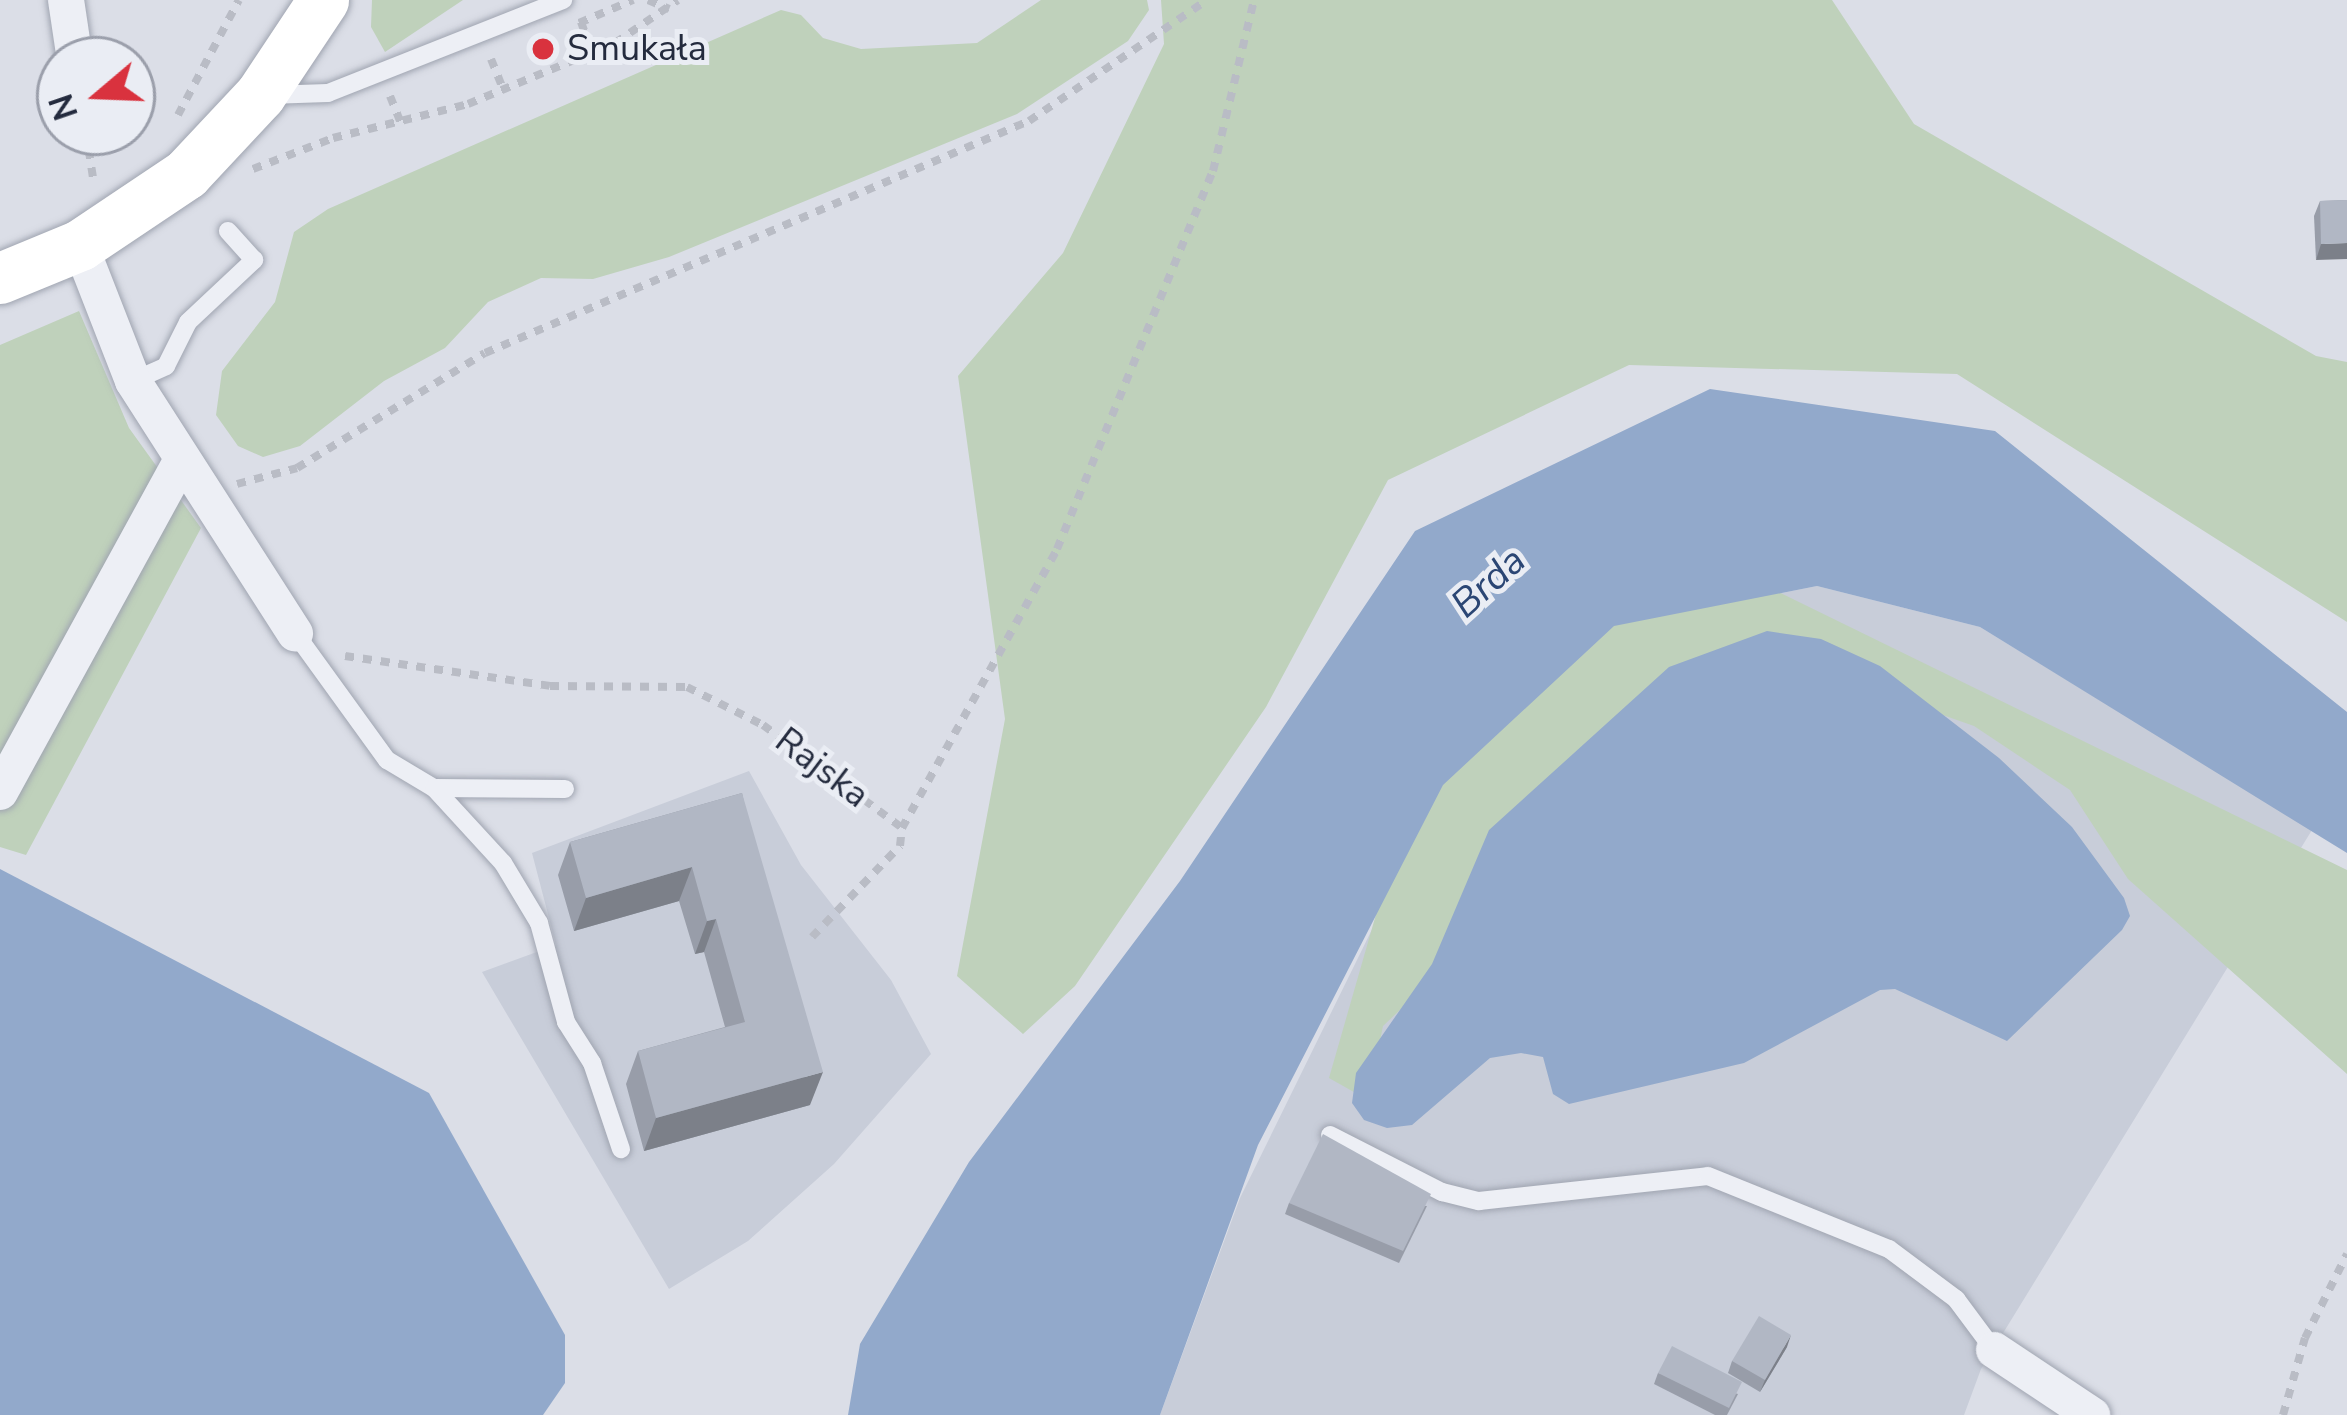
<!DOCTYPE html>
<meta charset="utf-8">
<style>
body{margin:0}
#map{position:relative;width:2347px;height:1415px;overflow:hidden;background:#dbdee7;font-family:"Nunito Sans",sans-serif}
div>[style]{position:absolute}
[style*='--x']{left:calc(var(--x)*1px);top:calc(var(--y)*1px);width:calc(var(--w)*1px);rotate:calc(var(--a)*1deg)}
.built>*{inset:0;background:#c8cdd9}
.green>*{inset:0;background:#bfd1bb}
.water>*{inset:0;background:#92a9cb}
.path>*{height:8px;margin-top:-4px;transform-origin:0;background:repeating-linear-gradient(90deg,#b9bcc5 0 9px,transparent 0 18px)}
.roads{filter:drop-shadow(0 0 3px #a0a5b1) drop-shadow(0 0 3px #a0a5b1)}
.lane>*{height:18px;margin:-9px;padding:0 9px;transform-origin:9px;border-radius:9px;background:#edeff5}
.street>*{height:36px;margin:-18px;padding:0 18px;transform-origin:18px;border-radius:18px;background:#edeff5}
.secondary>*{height:51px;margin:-25.5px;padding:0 25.5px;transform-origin:25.5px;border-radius:25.5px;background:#fff}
.wall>*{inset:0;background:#989da9}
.shaded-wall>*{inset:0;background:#7c8089}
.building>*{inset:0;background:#b1b7c4}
.dots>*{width:33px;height:33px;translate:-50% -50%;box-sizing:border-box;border:6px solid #eaedf4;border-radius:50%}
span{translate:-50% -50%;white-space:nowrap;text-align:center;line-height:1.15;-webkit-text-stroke:10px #eaedf4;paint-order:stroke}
.poi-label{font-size:36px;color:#242b3e}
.left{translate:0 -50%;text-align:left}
.street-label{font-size:36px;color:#242b3e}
.water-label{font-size:39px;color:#2b4674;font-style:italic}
.north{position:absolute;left:36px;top:36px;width:120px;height:120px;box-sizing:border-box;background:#eaedf4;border:3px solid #9b9fab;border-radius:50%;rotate:251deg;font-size:33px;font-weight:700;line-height:48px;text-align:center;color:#242b3e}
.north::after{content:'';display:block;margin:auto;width:42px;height:54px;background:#d9323e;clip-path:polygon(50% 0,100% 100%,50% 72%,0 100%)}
</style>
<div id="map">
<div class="built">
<div style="clip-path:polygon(1817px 586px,1980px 627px,2312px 830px,1981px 1369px,1964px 1415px,1160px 1415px,1240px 1198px,1443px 785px,1613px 626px)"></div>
<div style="clip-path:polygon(749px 771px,801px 865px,891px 980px,931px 1054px,834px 1164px,748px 1241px,669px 1289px,482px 972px,556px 945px,532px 853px)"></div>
</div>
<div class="green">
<div style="clip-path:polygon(372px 0,463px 0,385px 52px,371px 27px)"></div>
<div style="clip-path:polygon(1041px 0,1147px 0,1149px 10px,1128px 41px,1017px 114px,669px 257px,593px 279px,541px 278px,488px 302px,445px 348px,384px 381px,300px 446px,263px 457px,238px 446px,216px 415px,222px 371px,275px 302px,294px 232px,328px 209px,781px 10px,801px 15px,823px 38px,861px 49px,977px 43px)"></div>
<div style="clip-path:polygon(1161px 0,1832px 0,1914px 124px,2316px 356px,2347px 362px,2347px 622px,1957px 374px,1629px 365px,1388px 480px,1266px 707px,1075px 986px,1023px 1034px,957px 976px,1005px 719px,958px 376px,1063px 253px,1164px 44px)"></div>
<div style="clip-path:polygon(79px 311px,129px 428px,201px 528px,26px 855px,0 847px,0 345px)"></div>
<div style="clip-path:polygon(1721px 564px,2347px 870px,2347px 1074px,2128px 879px,2070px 790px,1974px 726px,1775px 656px,1383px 1026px,1368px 1100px,1329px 1078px,1412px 789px,1545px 653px)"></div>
</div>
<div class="water">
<div style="clip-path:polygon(1710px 389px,1995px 431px,2347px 712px,2347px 853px,1980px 627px,1817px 586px,1614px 626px,1443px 785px,1258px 1145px,1160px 1415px,848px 1415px,860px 1344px,969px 1162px,1180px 881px,1415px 531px)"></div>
<div style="clip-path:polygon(1767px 631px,1821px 639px,1880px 666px,1999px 758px,2072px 827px,2124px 898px,2130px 916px,2122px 930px,2007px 1041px,1895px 989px,1880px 990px,1744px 1063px,1569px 1104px,1553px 1094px,1543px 1057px,1521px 1053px,1490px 1058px,1412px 1125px,1387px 1128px,1364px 1120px,1352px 1103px,1356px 1073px,1432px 964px,1489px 830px,1669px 667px)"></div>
<div style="clip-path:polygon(0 869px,429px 1093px,565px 1335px,565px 1383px,543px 1415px,0 1415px)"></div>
</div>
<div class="path">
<div style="--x:648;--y:0;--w:23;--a:23"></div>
<div style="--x:581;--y:22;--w:33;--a:70"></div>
<div style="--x:579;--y:23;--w:59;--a:-23.1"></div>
<div style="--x:491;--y:59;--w:32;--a:68"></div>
<div style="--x:390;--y:96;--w:29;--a:68"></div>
<div style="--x:178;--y:115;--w:130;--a:-62.1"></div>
<div style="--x:86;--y:132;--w:53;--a:81.3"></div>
<div style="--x:253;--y:169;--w:86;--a:-21.2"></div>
<div style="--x:333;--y:138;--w:139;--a:-14.1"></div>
<div style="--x:468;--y:104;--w:159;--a:-22.5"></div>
<div style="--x:615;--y:43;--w:76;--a:-34.3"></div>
<div style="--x:237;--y:484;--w:62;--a:-14.9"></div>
<div style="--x:297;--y:468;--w:220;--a:-31.5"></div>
<div style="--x:485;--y:353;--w:591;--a:-23.1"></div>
<div style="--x:1029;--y:121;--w:215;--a:-34.2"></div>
<div style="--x:345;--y:656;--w:207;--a:8.3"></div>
<div style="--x:550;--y:686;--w:137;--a:0.4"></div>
<div style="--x:687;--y:687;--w:85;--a:26.6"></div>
<div style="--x:763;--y:725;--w:173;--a:36.5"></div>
<div style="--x:902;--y:828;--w:319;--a:-60.9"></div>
<div style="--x:1057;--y:549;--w:409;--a:-67.6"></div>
<div style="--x:1213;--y:171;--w:176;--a:-76.5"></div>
<div style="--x:812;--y:937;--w:127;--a:-46"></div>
<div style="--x:900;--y:846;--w:18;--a:-84"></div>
<div style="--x:2283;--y:1415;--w:80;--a:-74.1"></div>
<div style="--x:2305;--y:1338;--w:94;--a:-63.4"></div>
</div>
<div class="roads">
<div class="lane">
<div style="--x:268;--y:95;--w:60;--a:-1.9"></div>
<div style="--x:328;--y:93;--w:253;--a:-21.6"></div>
<div style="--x:133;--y:381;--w:36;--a:-24"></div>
<div style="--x:166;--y:366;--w:49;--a:-63.4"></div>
<div style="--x:188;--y:322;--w:91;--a:-43.2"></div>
<div style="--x:254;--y:260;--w:39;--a:-132"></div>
<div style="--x:295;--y:633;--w:157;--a:54.1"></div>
<div style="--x:387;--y:760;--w:55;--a:30.8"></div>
<div style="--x:434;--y:788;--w:131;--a:0.4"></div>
<div style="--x:434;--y:788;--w:102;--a:47.4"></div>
<div style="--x:503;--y:863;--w:70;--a:59"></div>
<div style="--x:539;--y:923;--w:103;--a:74.7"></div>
<div style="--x:566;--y:1022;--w:49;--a:57.6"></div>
<div style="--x:592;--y:1063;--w:91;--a:71.4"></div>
<div style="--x:1330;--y:1135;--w:126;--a:27"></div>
<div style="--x:1442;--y:1192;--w:38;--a:14"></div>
<div style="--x:1479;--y:1201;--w:230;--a:-6.2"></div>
<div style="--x:1708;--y:1176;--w:195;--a:22"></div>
<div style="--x:1889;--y:1249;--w:84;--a:36.7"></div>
<div style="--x:1956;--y:1299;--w:64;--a:53.3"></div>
</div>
<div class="street">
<div style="--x:66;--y:0;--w:61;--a:81.5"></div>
<div style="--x:80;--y:245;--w:146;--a:68.7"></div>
<div style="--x:133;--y:381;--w:300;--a:57.3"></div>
<div style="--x:0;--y:792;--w:376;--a:-61.3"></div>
<div style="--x:1994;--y:1350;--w:118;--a:33.6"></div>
</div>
<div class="secondary">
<div style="--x:0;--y:278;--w:87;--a:-22.4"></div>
<div style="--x:80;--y:245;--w:128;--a:-33.8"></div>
<div style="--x:186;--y:174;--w:108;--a:-46.9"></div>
<div style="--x:260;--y:95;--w:114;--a:-56.4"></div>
</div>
</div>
<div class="wall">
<div style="clip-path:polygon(2347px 200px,2316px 260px,2314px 216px,2320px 201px)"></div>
<div style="clip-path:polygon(742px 793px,810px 1105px,644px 1151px,626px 1084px,638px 1051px,725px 1027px,704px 952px,695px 954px,679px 901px,574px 931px,558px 875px,570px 842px)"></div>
<div style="clip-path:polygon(1289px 1203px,1427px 1206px,1399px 1263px,1285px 1214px)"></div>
<div style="clip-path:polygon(1787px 1347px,1760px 1392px,1728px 1373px,1732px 1361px)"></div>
<div style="clip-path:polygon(1658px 1373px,1738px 1394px,1727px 1415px,1715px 1415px,1654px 1384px)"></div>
</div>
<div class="shaded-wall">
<div style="clip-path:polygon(2347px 243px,2347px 259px,2316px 260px,2321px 244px)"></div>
<div style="clip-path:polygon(692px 867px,679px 901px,574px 931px,586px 898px)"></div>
<div style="clip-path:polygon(716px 919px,704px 952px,695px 954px,707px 921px)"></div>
<div style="clip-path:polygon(823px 1072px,810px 1105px,644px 1151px,656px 1118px)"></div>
<div style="clip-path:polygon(1791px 1335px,1787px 1347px,1760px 1392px,1765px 1380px)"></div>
</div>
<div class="building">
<div style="clip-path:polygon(2347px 200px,2347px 243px,2321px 244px,2320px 201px)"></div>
<div style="clip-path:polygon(742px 793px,823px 1072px,656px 1118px,638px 1051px,745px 1022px,716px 919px,707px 921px,692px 867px,586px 898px,570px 842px)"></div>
<div style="clip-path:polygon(1323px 1134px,1431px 1194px,1403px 1251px,1289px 1203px)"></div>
<div style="clip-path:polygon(1759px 1316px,1791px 1335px,1765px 1380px,1732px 1361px)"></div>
<div style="clip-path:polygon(1672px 1346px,1742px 1382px,1729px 1408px,1658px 1373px)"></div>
</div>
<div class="dots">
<div style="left:543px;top:49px;background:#d9323e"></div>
</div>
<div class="poi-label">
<span class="left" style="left:567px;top:49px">Smukała</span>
</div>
<div class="street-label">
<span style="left:822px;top:768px;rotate:37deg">Rajska</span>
</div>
<div class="water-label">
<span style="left:1489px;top:583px;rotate:-42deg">Brda</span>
</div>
<div class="north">N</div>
</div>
